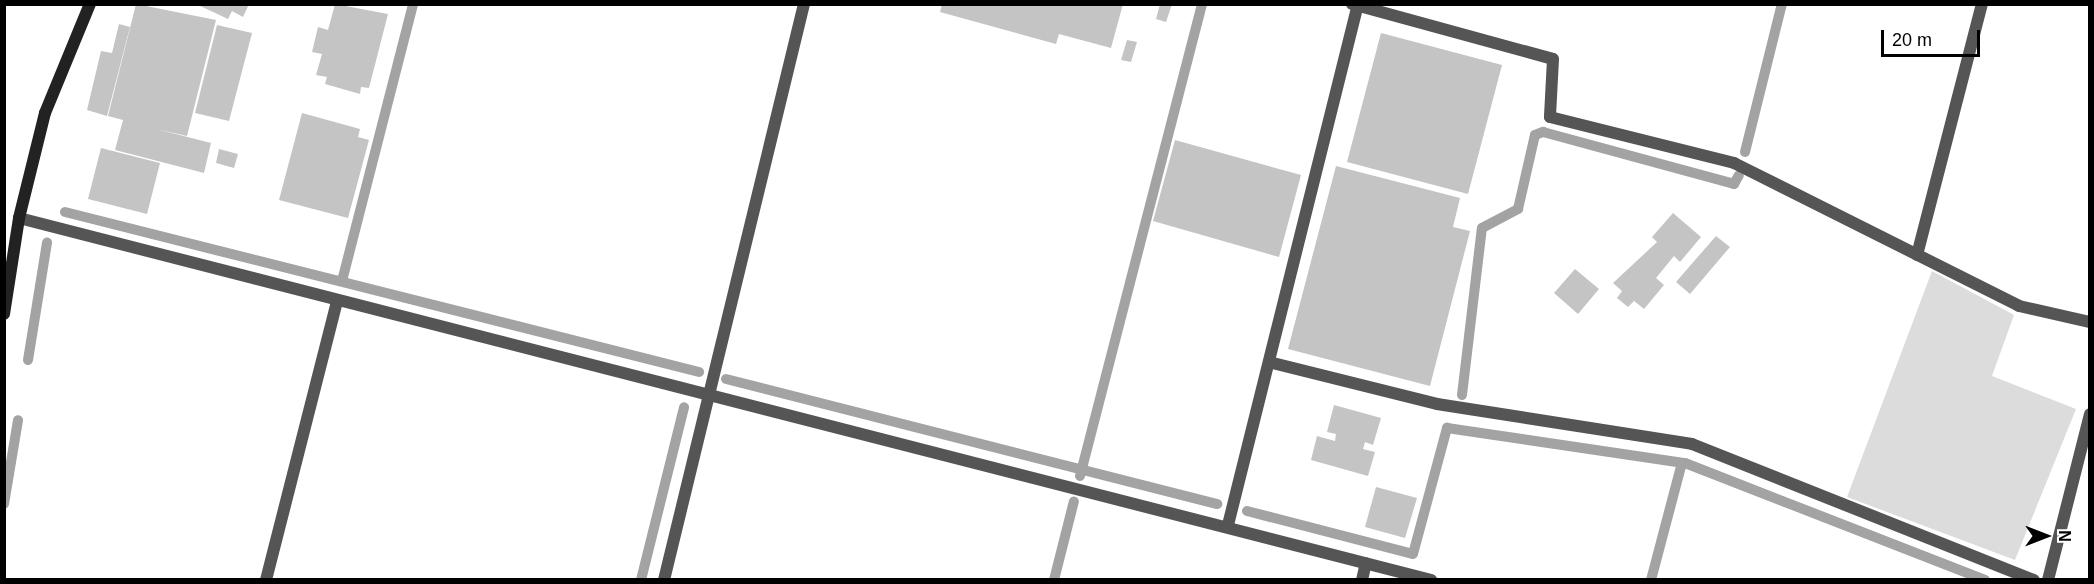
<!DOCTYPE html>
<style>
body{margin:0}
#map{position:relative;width:2094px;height:584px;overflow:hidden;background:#fff;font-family:Helvetica,sans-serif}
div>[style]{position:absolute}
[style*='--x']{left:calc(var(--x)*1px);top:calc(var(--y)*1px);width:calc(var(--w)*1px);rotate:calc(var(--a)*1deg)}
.green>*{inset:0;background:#dcdcdc}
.stream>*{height:10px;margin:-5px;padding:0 5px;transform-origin:5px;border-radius:5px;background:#a3a3a3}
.building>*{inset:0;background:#c4c4c4}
.street>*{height:12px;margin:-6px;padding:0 6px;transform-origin:6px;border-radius:6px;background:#555}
.secondary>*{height:12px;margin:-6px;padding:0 6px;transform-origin:6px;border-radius:6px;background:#222}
span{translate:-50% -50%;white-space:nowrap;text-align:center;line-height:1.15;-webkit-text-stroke:4.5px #fff;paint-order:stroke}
.frame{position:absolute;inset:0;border:6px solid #000;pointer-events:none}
.north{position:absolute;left:2016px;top:506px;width:60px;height:60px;-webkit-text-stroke:4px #fff;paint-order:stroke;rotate:90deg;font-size:16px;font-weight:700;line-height:24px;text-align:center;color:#000}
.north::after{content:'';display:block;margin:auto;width:21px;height:27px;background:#000;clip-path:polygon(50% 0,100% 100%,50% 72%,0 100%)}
.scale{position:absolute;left:1881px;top:30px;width:99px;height:27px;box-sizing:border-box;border:3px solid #000;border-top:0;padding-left:8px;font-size:18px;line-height:21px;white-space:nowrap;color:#000;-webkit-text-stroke:4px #fff;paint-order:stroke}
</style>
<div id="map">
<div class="green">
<div style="clip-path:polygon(1932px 271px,2014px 315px,1992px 376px,2076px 409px,2015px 560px,1847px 497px)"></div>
</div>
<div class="stream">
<div style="--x:1745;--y:152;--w:153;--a:-76"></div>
<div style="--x:65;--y:212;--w:654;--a:14.16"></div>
<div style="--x:342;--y:281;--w:286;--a:-75.6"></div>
<div style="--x:28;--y:360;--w:119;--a:-80.8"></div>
<div style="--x:726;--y:379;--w:507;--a:14.28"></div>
<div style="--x:1462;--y:395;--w:168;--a:-83.2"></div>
<div style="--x:1482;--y:228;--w:41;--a:-27.8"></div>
<div style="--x:1518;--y:209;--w:76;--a:-77.1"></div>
<div style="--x:1535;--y:135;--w:9;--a:-21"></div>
<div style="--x:1543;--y:132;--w:198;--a:15.2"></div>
<div style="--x:1734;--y:184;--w:10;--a:-61"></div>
<div style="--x:1080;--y:476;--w:488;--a:-75.5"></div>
<div style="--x:4;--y:504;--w:85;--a:-80.5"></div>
<div style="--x:1247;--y:511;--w:171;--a:14.5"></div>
<div style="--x:1413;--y:554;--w:131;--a:-74.9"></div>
<div style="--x:1447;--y:428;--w:241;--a:8.4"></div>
<div style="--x:1685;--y:463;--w:322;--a:21.3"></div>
<div style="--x:641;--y:580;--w:178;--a:-76"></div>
<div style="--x:1054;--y:580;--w:81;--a:-75.8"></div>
<div style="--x:1651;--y:580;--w:121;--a:-75.2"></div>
</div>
<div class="building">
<div style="clip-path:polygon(136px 4px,216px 20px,187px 136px,156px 129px,211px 143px,204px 173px,115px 150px,123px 120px,108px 116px)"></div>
<div style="clip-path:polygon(196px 4px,249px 4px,243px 17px,232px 11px,228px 19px)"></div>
<div style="clip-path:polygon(335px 4px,388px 14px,369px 88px,361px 87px,360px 94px,325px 84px,327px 77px,316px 75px,322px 54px,312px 52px,318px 27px,328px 30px)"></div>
<div style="clip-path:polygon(942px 4px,1123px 4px,1111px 48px,1059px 34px,1056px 44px,940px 12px)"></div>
<div style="clip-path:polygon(1160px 4px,1172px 4px,1166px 22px,1156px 19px)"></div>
<div style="clip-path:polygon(119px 24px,130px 27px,107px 116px,87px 110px,101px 51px,112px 53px)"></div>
<div style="clip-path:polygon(217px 25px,252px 33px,229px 121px,195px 113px)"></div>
<div style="clip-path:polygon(1381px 33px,1502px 65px,1468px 194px,1347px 162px)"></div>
<div style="clip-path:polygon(1127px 40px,1137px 42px,1131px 62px,1121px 60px)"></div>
<div style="clip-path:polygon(302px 113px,360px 129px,358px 137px,369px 140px,348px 218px,279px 200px)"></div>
<div style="clip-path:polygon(1175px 140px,1301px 175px,1279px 257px,1153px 221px)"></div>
<div style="clip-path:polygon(101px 148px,160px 163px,147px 214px,88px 199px)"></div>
<div style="clip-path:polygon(219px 149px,238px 154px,234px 168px,216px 163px)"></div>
<div style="clip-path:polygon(1336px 166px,1460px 198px,1453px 227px,1470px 231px,1430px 386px,1288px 349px)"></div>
<div style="clip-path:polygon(1673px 213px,1701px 237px,1680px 262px,1674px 256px,1656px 278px,1664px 285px,1644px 309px,1634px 301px,1628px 307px,1617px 298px,1622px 291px,1613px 283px,1657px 242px,1652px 237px)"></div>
<div style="clip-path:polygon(1716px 236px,1730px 247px,1690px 294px,1676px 282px)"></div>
<div style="clip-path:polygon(1575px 269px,1599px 289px,1578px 314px,1554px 293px)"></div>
<div style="clip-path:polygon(1334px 405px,1381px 418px,1373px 445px,1365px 442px,1363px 449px,1375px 452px,1368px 476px,1311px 460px,1317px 436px,1335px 441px,1336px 434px,1327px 432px)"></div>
<div style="clip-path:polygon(1376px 487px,1417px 498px,1405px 538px,1365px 527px)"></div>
</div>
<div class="street">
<div style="--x:1352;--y:4;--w:208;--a:15.3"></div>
<div style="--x:1553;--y:59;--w:58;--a:93"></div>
<div style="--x:1550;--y:117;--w:190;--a:14"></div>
<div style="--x:1734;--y:163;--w:319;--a:26.6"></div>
<div style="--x:2019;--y:306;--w:73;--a:12.7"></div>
<div style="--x:19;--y:218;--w:1458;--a:14.38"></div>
<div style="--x:1917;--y:255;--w:259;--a:-75.5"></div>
<div style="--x:1269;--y:362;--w:173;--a:14"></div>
<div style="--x:1437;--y:404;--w:258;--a:8.9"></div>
<div style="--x:1692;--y:444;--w:368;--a:21.7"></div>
<div style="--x:1228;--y:525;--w:537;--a:-75.99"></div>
<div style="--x:266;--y:580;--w:287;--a:-75.7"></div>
<div style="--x:664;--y:580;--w:593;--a:-76.34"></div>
<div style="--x:1362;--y:580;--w:17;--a:-77"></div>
<div style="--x:2048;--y:580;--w:171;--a:-75.8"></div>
</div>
<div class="secondary">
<div style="--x:4;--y:314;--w:97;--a:-81.1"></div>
<div style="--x:19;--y:218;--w:108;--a:-76.1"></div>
<div style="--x:45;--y:113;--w:118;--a:-67.6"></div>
</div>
<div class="frame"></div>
<div class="north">N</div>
<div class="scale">20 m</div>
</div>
